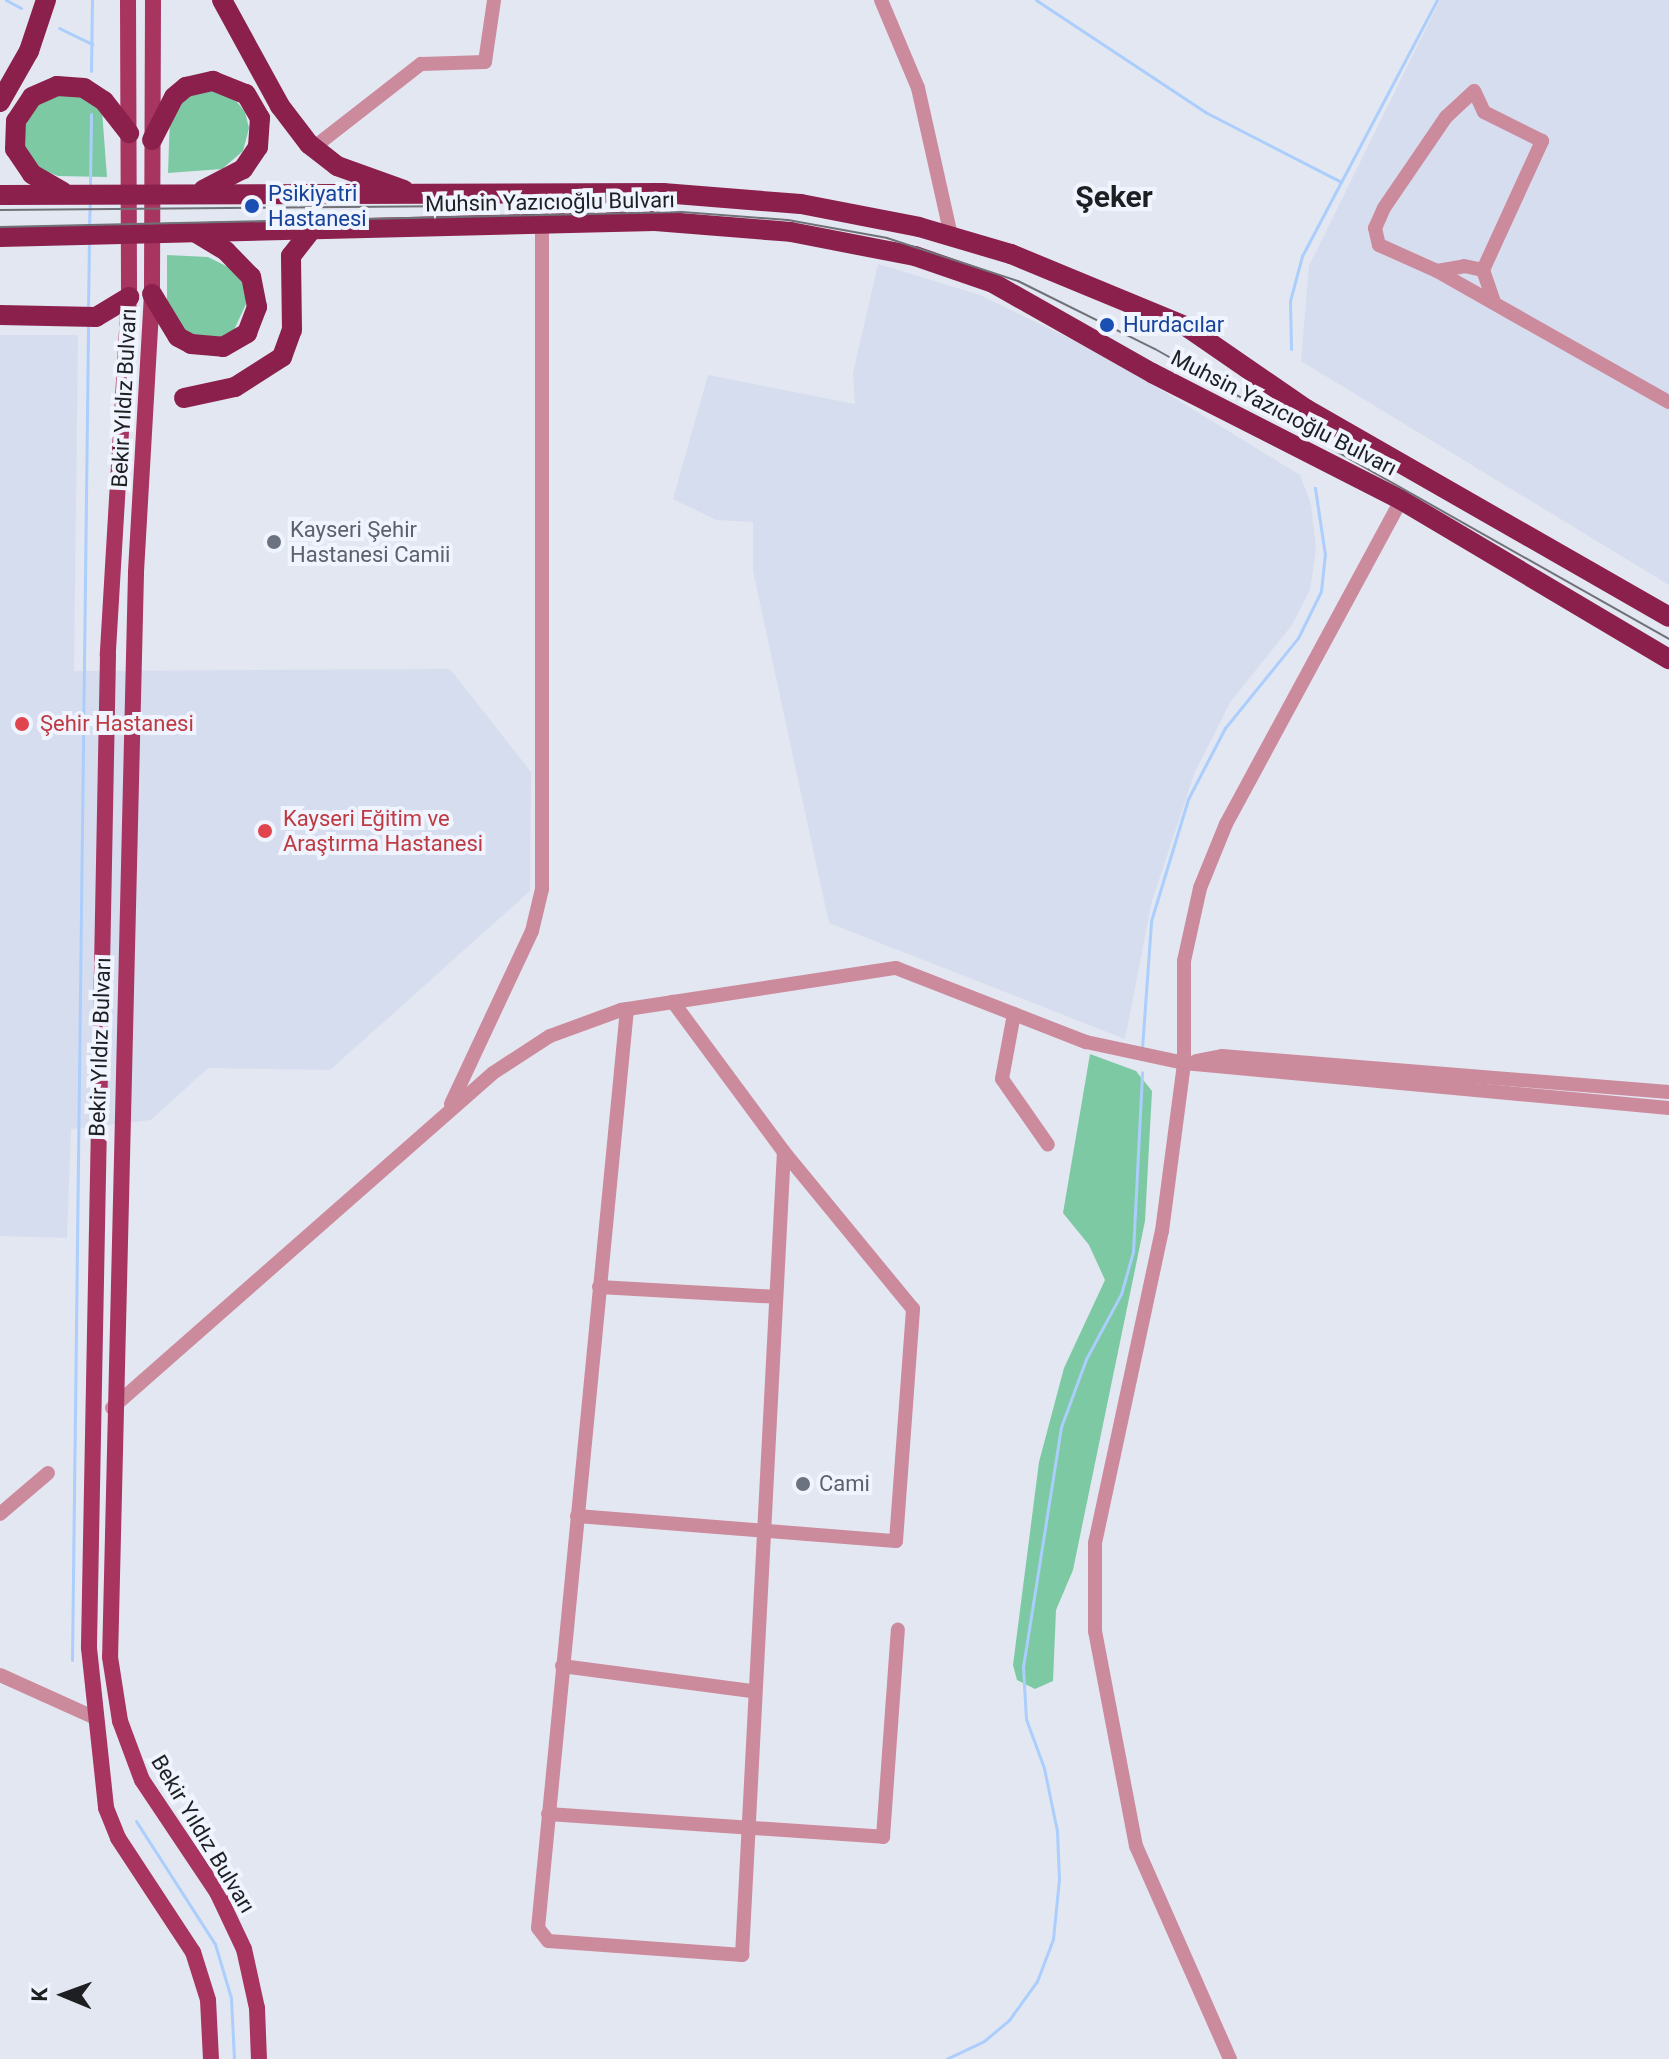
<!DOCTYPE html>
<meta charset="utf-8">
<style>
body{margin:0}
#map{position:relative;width:1669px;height:2059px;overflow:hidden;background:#e3e7f1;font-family:Roboto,sans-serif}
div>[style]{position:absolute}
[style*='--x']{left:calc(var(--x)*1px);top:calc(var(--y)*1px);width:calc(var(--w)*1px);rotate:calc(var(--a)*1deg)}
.built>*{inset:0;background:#d6ddee}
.green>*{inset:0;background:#7dc9a4}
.stream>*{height:3px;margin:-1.5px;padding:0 1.5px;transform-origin:1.5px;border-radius:1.5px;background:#abcefc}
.minor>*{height:14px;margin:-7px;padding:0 7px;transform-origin:7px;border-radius:7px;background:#cc8b9d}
.major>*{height:16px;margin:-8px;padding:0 8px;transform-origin:8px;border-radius:8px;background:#a83460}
.highway>*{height:20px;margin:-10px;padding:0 10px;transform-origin:10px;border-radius:10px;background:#8c204c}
.tram>*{height:2px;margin:-1px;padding:0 1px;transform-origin:1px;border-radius:1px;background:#707278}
.dots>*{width:22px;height:22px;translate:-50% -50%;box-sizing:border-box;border:4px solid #f0f4fe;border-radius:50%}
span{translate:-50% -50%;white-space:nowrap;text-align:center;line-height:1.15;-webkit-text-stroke:8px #f0f4fe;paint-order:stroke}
.transit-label{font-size:22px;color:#164399}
.left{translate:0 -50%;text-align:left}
.street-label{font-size:22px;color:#1d1f22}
.worship-label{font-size:22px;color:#5b616d}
.health-label{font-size:22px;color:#be3a42}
.district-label{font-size:30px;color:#1d1f22;font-weight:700}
.north{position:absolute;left:24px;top:1955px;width:80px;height:80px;-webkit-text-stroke:6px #f0f4fe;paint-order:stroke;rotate:271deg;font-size:22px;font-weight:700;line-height:32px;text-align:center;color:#1d1f22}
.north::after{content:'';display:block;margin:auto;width:28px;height:36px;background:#1d1f22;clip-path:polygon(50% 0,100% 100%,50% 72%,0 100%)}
</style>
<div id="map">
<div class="built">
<div style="clip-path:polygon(1440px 0,1669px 0,1669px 585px,1301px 361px,1309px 266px)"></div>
<div style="clip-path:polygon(878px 264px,980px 295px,1104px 355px,1300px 475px,1311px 504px,1316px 549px,1310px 590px,1292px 625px,1231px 701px,1195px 772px,1152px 901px,1125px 1039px,829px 923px,753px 571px,753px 522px,716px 520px,673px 499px,708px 375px,855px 404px,853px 373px)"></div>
<div style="clip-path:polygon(0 335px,78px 335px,74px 671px,450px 669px,531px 772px,530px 891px,330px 1070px,208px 1068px,151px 1120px,71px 1129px,67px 1238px,0 1236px)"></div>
</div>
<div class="green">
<div style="clip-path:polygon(206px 89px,233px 97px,245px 112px,249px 128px,243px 151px,222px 169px,168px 173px,170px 117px,187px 97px)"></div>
<div style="clip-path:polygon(77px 93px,102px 111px,107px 177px,58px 176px,35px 167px,19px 137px,40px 98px)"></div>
<div style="clip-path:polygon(167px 255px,208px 257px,232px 269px,243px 284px,247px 302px,234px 330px,222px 338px,186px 335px,167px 304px)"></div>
<div style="clip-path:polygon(1090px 1054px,1136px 1071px,1152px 1091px,1145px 1221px,1073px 1570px,1056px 1610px,1053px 1681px,1035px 1689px,1017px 1680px,1013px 1665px,1039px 1462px,1064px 1368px,1105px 1280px,1089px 1245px,1063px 1213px)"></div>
</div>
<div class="stream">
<div style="--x:6;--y:0;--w:17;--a:28"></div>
<div style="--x:1036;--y:0;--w:203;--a:33.5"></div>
<div style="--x:1205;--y:112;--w:153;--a:27.2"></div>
<div style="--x:59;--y:28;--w:37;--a:26"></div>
<div style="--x:91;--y:71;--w:71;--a:-89.2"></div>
<div style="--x:90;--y:186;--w:72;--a:-89.2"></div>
<div style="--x:89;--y:226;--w:25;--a:-88"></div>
<div style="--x:88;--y:310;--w:69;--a:-89.2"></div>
<div style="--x:1291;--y:349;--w:48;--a:-91.2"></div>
<div style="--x:1290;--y:301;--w:47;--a:-75.1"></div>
<div style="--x:1302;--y:256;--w:289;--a:-62.2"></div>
<div style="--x:1142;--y:1048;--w:127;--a:-85.9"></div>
<div style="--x:1151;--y:921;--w:127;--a:-73.1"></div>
<div style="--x:1188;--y:799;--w:80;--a:-62.5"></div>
<div style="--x:1225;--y:728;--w:116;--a:-51"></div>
<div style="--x:1298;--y:638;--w:52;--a:-63.9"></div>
<div style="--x:1321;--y:591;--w:36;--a:-84"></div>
<div style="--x:1325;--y:555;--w:68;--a:-98.5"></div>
<div style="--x:72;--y:1660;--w:1335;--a:-89.31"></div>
<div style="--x:136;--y:1821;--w:146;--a:57.3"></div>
<div style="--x:215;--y:1944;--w:56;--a:73.5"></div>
<div style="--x:231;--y:1998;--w:61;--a:87.2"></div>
<div style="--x:946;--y:2059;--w:42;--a:-25.3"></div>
<div style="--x:984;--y:2041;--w:33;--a:-40"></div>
<div style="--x:1009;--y:2020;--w:48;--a:-54.3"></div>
<div style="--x:1037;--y:1981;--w:45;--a:-69.1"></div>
<div style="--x:1053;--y:1939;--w:60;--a:-84.3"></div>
<div style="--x:1059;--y:1879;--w:48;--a:-92.4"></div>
<div style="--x:1057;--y:1831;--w:64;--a:-101.7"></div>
<div style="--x:1044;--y:1768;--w:52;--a:-110.2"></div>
<div style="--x:1026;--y:1719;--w:52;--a:-93.3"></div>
<div style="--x:1023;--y:1667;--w:243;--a:-81"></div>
<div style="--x:1061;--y:1427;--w:72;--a:-69.8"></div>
<div style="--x:1086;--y:1359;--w:74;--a:-61.7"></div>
<div style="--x:1121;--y:1294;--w:44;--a:-74.1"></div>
<div style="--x:1133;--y:1252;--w:180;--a:-87.1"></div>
</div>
<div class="minor">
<div style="--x:881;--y:0;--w:95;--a:67.2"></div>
<div style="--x:918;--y:88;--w:152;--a:77.4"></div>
<div style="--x:313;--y:148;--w:137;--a:-37.9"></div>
<div style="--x:421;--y:64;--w:64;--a:-1.8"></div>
<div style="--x:485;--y:62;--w:63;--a:-81.7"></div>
<div style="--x:1437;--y:271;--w:27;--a:-10"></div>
<div style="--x:1464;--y:266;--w:19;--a:12"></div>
<div style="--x:1494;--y:302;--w:34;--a:-109"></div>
<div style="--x:1483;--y:270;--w:142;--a:-65.4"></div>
<div style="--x:1542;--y:141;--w:65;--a:-153.4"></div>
<div style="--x:1484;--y:112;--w:23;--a:-115"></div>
<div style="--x:1474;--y:91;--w:38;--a:137"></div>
<div style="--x:1446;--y:117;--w:110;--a:124.3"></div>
<div style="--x:1384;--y:208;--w:22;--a:114"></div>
<div style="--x:1375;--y:228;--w:17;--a:77"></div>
<div style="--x:1379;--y:245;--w:64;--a:24.1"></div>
<div style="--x:1437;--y:271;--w:266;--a:29.5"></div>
<div style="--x:627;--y:1009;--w:923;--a:95.53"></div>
<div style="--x:538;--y:1928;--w:16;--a:52"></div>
<div style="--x:548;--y:1941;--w:195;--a:4.1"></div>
<div style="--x:742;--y:1955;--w:804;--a:-87.01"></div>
<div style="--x:1014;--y:1014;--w:66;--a:100.5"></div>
<div style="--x:1002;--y:1079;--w:80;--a:55.1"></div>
<div style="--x:1196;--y:1061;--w:26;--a:-11"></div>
<div style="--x:1222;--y:1056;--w:448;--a:4.6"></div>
<div style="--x:451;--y:1104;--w:191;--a:-64.9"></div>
<div style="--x:532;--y:931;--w:43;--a:-76.6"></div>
<div style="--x:542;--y:889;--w:665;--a:-90"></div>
<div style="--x:599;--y:1287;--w:177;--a:3.2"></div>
<div style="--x:112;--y:1408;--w:507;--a:-41.32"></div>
<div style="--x:493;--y:1073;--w:68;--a:-33"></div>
<div style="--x:550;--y:1036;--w:76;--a:-20.1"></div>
<div style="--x:621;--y:1010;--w:278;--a:-8.7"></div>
<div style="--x:896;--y:968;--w:204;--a:21.3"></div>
<div style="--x:1086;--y:1042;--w:100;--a:12.1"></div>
<div style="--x:1184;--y:1063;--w:487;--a:5.3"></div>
<div style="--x:0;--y:1514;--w:63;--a:-40.5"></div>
<div style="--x:577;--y:1516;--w:320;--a:4.5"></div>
<div style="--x:896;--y:1541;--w:233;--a:-85.8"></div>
<div style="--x:913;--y:1309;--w:203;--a:-129.4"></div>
<div style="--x:784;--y:1152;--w:187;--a:-126.5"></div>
<div style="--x:562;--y:1666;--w:193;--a:7.5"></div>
<div style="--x:0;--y:1675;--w:102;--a:24.3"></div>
<div style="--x:548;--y:1814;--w:336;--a:3.9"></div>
<div style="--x:883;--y:1837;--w:208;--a:-85.9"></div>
<div style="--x:1230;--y:2059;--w:233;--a:-113.8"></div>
<div style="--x:1136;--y:1846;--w:219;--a:-100.8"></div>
<div style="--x:1095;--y:1631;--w:88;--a:-90"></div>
<div style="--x:1095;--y:1543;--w:319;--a:-77.9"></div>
<div style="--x:1162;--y:1231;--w:169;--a:-82.5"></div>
<div style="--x:1184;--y:1063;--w:102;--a:-90"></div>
<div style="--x:1184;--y:961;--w:75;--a:-77.6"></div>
<div style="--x:1200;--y:888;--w:69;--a:-67.9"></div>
<div style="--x:1226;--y:824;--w:368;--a:-61.6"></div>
</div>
<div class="major">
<div style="--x:128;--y:0;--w:297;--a:89.8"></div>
<div style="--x:129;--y:297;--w:359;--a:93.4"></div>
<div style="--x:108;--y:655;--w:993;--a:91.1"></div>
<div style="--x:89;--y:1648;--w:161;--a:83.9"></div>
<div style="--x:106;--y:1808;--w:32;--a:68"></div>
<div style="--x:118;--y:1838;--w:136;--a:56.7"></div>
<div style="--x:193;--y:1952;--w:50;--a:72.6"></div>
<div style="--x:208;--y:2000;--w:59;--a:87.1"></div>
<div style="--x:153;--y:0;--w:294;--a:90.2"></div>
<div style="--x:152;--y:294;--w:279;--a:93.3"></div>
<div style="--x:136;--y:573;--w:1084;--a:91.37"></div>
<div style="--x:110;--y:1657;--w:65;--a:81.1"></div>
<div style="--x:120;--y:1721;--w:63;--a:69.6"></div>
<div style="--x:142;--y:1780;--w:135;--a:56.2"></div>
<div style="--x:217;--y:1892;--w:63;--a:64.7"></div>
<div style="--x:244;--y:1949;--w:60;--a:77.6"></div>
<div style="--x:257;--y:2008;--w:51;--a:87.8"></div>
</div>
<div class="highway">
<div style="--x:222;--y:0;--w:121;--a:61.3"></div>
<div style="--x:280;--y:106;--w:48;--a:52.7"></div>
<div style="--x:309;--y:144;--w:36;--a:38"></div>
<div style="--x:337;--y:166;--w:71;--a:19.7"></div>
<div style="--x:0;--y:102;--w:59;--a:-60.4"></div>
<div style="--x:29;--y:51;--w:54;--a:-71.6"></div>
<div style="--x:152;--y:140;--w:48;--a:-62.9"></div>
<div style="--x:174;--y:97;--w:16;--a:-40"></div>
<div style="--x:186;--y:87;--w:28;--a:-13"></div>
<div style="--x:213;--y:81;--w:35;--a:22"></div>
<div style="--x:246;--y:94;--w:28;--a:60"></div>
<div style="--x:260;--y:118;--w:29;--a:94"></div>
<div style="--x:258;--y:147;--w:27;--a:124"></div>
<div style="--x:243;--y:169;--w:45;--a:152.3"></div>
<div style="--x:63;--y:192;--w:36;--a:-150"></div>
<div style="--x:32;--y:174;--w:30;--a:-124"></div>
<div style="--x:15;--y:149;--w:28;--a:-88"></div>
<div style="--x:16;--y:121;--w:29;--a:-56"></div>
<div style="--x:32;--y:97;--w:27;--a:-24"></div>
<div style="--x:57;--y:86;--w:27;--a:4"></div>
<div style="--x:84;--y:88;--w:24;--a:33"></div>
<div style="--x:104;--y:101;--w:41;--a:52"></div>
<div style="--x:0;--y:195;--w:663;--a:-0.17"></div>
<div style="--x:663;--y:193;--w:138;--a:4.6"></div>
<div style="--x:801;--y:204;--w:120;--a:11"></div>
<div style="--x:919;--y:227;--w:96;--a:16.4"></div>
<div style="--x:1011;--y:254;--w:191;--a:22.5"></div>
<div style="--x:1187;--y:327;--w:145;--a:34.6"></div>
<div style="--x:1306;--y:409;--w:418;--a:29.8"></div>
<div style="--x:0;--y:237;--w:655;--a:-1.4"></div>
<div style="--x:655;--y:221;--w:136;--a:4.6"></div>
<div style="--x:791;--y:232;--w:126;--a:11"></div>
<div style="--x:915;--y:256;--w:83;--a:19.1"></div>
<div style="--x:993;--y:283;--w:183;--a:29.5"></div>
<div style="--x:1152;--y:373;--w:280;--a:27"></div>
<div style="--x:1401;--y:500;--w:312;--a:30.7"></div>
<div style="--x:152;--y:294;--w:50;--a:58.8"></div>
<div style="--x:178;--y:337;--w:15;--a:28"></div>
<div style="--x:191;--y:344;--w:32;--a:5"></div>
<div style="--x:223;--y:347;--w:28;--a:-30"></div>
<div style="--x:247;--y:333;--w:28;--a:-69"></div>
<div style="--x:257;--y:307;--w:31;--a:-101"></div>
<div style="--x:251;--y:277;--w:36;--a:-134"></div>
<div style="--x:226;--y:251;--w:33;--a:-149"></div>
<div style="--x:0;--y:315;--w:96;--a:1.2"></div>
<div style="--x:96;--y:317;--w:39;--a:-31"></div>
<div style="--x:184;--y:398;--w:52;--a:-12.2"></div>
<div style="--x:235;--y:387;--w:56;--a:-32.6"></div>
<div style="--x:282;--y:357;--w:29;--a:-70"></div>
<div style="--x:292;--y:330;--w:74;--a:-90.8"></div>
<div style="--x:291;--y:256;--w:31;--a:-52"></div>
</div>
<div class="tram">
<div style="--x:0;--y:210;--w:436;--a:-0.5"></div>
<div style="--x:0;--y:227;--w:682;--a:-1.26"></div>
<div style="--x:682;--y:212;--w:106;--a:4.3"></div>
<div style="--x:788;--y:220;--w:101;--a:10.3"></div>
<div style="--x:887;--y:238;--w:138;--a:18.2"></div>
<div style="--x:1018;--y:281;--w:153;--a:26.4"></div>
<div style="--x:1155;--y:349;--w:590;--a:29.43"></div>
</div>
<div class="dots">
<div style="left:252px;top:206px;background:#1a4fb4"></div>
<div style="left:1107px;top:325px;background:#1a4fb4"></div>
<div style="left:274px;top:542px;background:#6b7280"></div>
<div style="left:22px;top:724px;background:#e0444e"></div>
<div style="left:265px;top:831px;background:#e0444e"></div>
<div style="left:803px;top:1484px;background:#6b7280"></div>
</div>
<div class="transit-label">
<span class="left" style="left:268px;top:206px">Psikiyatri<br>Hastanesi</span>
<span class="left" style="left:1123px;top:325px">Hurdacılar</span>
</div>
<div class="street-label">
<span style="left:550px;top:202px;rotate:-1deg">Muhsin Yazıcıoğlu Bulvarı</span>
<span style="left:124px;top:398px;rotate:-87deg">Bekir Yıldız Bulvarı</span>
<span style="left:1284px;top:413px;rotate:27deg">Muhsin Yazıcıoğlu Bulvarı</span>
<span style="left:100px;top:1047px;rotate:-88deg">Bekir Yıldız Bulvarı</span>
<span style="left:203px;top:1834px;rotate:59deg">Bekir Yıldız Bulvarı</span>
</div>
<div class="worship-label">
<span class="left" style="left:290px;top:542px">Kayseri Şehir<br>Hastanesi Camii</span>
<span class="left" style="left:819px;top:1484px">Cami</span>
</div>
<div class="health-label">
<span class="left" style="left:40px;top:724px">Şehir Hastanesi</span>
<span class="left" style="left:283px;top:831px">Kayseri Eğitim ve<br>Araştırma Hastanesi</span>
</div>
<div class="district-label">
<span style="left:1114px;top:197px">Şeker</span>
</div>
<div class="north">K</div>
</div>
